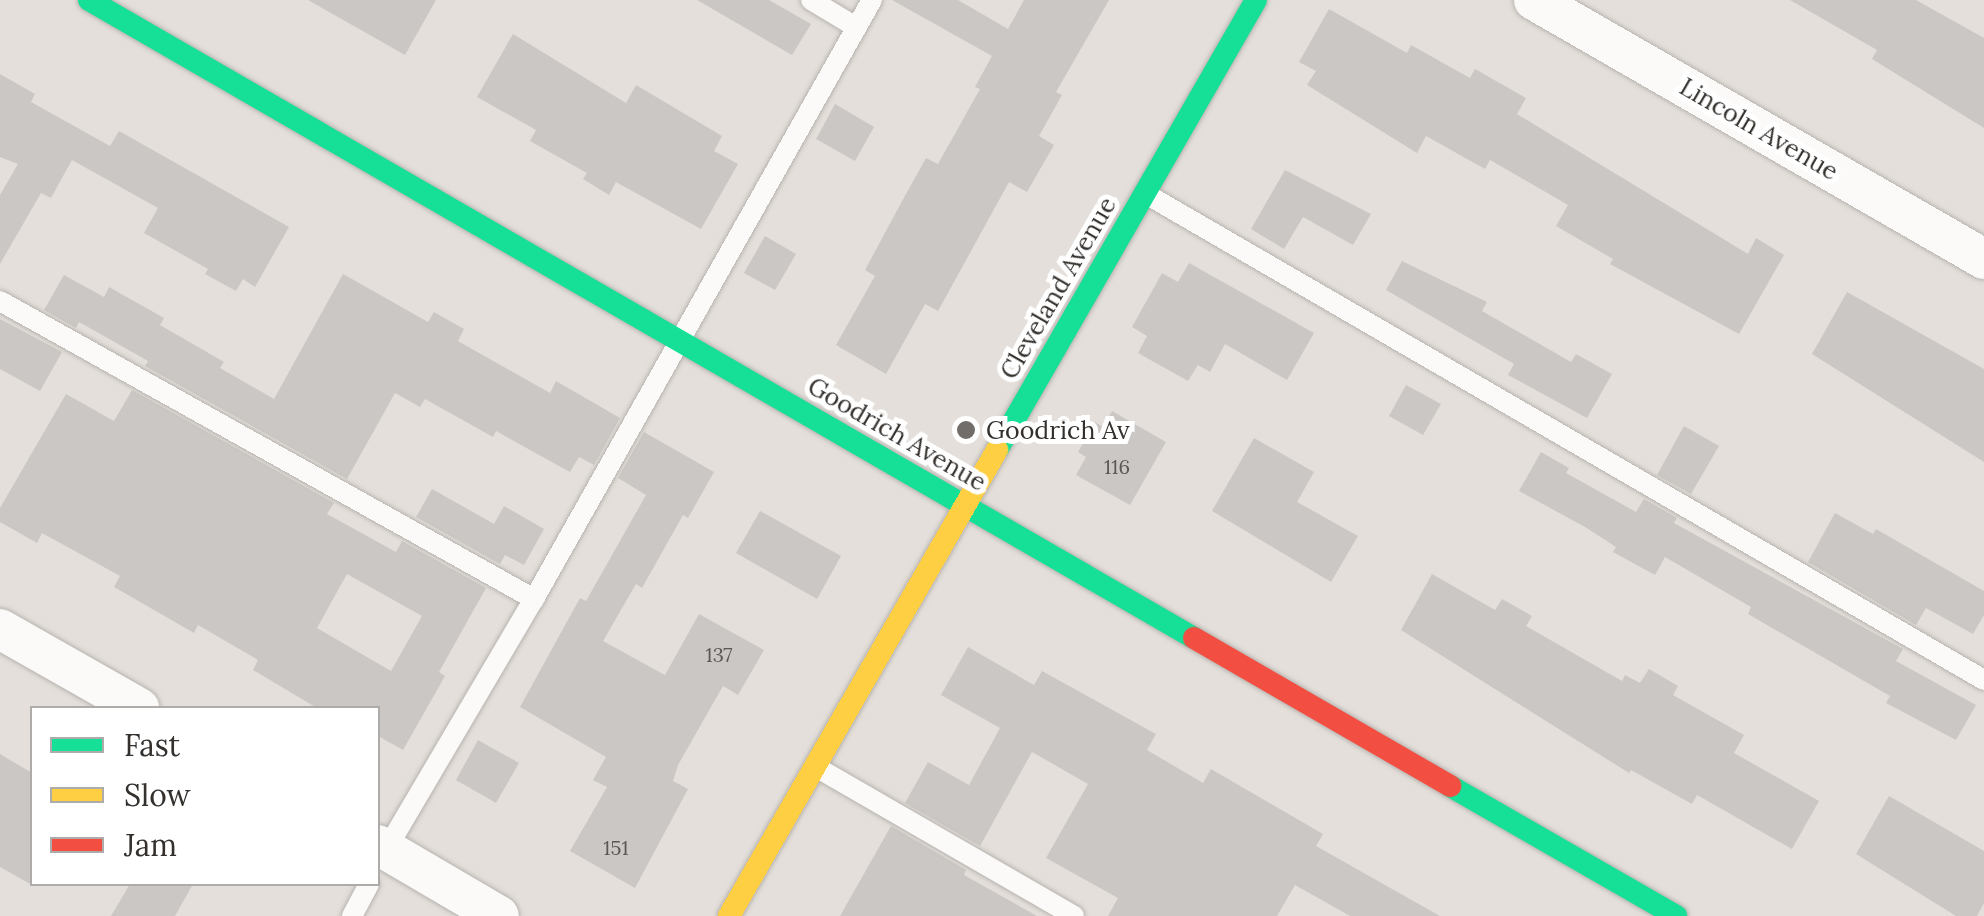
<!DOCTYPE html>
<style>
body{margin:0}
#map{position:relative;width:1984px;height:916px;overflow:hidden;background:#e4dfda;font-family:Lora,serif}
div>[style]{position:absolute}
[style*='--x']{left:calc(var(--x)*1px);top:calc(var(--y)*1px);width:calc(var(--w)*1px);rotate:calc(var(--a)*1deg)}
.building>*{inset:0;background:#cbc7c4}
.roads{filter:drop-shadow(0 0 2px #b7b3af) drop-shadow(0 0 2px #b7b3af)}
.lane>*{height:20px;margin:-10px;padding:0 10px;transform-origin:10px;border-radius:10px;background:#fbfaf9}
.street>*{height:40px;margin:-20px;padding:0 20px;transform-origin:20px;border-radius:20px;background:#fbfaf9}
.fast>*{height:22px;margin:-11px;padding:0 11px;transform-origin:11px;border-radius:11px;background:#16e098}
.slow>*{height:22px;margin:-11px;padding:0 11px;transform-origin:11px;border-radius:11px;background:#ffcf43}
.jam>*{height:22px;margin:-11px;padding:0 11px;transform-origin:11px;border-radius:11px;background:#f24e42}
.dots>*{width:28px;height:28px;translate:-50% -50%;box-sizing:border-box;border:5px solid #fff;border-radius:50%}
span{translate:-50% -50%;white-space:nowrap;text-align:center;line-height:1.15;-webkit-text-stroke:10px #fff;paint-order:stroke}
.number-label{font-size:20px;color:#5a5754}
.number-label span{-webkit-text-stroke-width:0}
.street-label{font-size:25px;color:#33302d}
.poi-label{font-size:25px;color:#33302d}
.left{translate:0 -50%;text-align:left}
.legend{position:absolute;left:30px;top:706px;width:350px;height:180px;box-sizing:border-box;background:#fff;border:2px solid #adacab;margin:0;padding:12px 18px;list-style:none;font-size:30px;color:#33302d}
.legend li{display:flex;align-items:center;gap:20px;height:50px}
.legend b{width:50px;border:2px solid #adacab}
</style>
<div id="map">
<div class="building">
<div style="clip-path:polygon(308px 0,436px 0,405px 55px)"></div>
<div style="clip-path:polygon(697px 0,769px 0,811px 24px,792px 55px)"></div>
<div style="clip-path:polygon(892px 0,958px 0,1008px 29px,1024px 0,1109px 0,1056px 92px,1062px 95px,1039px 136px,1054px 145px,1027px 192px,1009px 182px,938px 311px,925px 304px,886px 374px,836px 345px,875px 276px,865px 270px,901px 203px,926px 158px,938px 164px,980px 89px,975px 87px,992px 56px)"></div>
<div style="clip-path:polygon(1790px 0,1916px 0,1984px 38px,1984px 128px,1872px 59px,1877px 50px)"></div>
<div style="clip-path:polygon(1329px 9px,1407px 53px,1411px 45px,1470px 78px,1475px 69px,1526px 98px,1517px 114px,1748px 254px,1756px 238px,1784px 255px,1739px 334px,1610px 264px,1613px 259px,1556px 226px,1568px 205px,1490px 160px,1485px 169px,1426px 136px,1417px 153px,1307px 85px,1316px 71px,1299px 62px)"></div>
<div style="clip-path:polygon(513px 34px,626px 103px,636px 85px,722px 136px,714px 151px,738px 164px,701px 229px,616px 182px,609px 195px,583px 179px,587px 173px,530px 141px,536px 130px,477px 97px)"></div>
<div style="clip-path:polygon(0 74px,35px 94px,31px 102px,110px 146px,119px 131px,289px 227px,255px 287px,243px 279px,236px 291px,205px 274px,208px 269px,144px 233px,158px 208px,72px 160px,51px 198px,41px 193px,0 264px,0 195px,18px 164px,0 157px)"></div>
<div style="clip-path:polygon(835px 104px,874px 127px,855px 161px,816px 139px)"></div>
<div style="clip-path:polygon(1285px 170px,1371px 214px,1353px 245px,1303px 217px,1284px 249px,1251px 229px)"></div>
<div style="clip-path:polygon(765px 236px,796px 254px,775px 290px,744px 273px)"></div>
<div style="clip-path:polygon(1402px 261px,1487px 302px,1482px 311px,1571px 362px,1576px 354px,1612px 374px,1587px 418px,1508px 375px,1514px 364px,1386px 290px)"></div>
<div style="clip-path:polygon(1189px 263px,1314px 333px,1287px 380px,1225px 344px,1210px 372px,1198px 365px,1188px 381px,1138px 353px,1147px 336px,1132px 327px,1162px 273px,1178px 282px)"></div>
<div style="clip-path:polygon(343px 274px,428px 322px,434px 312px,464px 329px,458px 341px,550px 393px,556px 381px,620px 418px,594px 465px,579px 457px,570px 472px,496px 431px,493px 437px,425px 399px,420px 407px,395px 393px,347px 479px,145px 366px,148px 361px,79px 322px,76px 328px,44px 310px,64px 275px,104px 297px,109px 287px,164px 318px,160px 325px,224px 362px,220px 368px,274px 399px)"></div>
<div style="clip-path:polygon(1847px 292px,1984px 369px,1984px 462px,1812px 354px)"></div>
<div style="clip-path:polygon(0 319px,62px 352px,40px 391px,0 369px)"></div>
<div style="clip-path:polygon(1406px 385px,1441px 404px,1423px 435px,1389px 416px)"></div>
<div style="clip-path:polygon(evenodd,132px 390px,334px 503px,327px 514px,396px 552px,402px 541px,486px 588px,439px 672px,445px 676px,403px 750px,378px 736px,378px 708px,317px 708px,253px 670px,258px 660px,198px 625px,194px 633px,114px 587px,120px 576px,42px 533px,37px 543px,0 522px,0 508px,66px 394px,114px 421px,132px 390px,347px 574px,422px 616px,391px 671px,317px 628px,347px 574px)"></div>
<div style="clip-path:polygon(1112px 411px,1166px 442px,1130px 505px,1076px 475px,1086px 457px,1078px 452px,1095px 422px,1103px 427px)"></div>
<div style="clip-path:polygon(1684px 426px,1719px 446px,1691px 494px,1657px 475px)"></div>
<div style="clip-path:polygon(644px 432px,714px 472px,688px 518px,683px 515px,642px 588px,636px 584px,603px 641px,665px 675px,699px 614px,764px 650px,738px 695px,723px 686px,678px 765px,673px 781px,688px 789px,635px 888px,570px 851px,607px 787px,593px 780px,606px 757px,520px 707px,580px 598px,586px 601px,646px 495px,618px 478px)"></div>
<div style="clip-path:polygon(1254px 438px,1314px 472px,1297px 502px,1358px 536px,1331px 582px,1212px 511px)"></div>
<div style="clip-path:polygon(1541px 452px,1569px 468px,1566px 473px,1636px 512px,1644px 499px,1677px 518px,1674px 523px,1903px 649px,1896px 661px,1976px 705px,1956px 740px,1886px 703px,1890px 696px,1748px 614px,1751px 607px,1665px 557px,1655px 575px,1613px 552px,1616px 547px,1585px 527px,1519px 491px)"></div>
<div style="clip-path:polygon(432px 489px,494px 524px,504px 506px,544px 529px,524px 565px,505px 555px,500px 564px,416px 517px)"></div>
<div style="clip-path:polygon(760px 511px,841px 556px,817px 599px,736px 553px)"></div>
<div style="clip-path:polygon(1835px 513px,1873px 534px,1876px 529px,1984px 591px,1984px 615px,1973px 634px,1926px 608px,1916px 625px,1808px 562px)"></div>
<div style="clip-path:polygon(1432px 574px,1495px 610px,1502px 599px,1532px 616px,1526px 626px,1622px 681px,1625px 675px,1640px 683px,1649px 669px,1678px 686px,1673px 695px,1744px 735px,1734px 753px,1819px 801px,1792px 849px,1697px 795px,1692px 804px,1631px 770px,1629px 773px,1401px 630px)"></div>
<div style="clip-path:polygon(968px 647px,1034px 685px,1042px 671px,1156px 734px,1147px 750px,1203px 783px,1211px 769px,1323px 834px,1316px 846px,1440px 916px,1350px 916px,1295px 885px,1277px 916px,1108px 916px,1118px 898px,1046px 858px,1088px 784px,1032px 752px,980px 846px,905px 803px,928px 762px,969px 785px,1000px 728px,941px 695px)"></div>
<div style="clip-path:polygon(478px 740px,519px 763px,496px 803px,456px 780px)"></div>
<div style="clip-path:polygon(0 754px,32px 773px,32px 885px,0 867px)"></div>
<div style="clip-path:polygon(1889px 796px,1984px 851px,1984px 903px,1977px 916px,1956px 916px,1856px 854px)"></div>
<div style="clip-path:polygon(891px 826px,966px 870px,964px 875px,1037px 916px,840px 916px)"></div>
<div style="clip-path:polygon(130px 884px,193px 884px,175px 916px,111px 916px)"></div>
</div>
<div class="roads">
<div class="lane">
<div style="--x:811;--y:0;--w:52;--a:31"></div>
<div style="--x:1146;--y:194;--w:969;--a:30.11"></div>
<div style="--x:0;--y:301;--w:612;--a:29.16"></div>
<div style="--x:816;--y:767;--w:298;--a:30"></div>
<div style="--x:383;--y:855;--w:297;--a:-59.5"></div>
<div style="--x:534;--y:599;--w:688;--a:-60.57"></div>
<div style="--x:352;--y:916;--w:36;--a:-62"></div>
</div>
<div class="street">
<div style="--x:1534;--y:0;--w:519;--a:29.92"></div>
<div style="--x:0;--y:629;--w:160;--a:29.6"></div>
<div style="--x:378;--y:845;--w:140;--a:30.4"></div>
</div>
<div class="fast">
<div style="--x:89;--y:0;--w:1276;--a:30"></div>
<div style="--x:997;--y:450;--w:519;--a:-60.08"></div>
<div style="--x:1450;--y:786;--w:261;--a:29.9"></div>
</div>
<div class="slow">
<div style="--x:729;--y:916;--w:538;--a:-60.1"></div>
</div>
<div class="jam">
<div style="--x:1194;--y:638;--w:296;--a:30"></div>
</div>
</div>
<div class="dots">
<div style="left:966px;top:430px;background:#716d6a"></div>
</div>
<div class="number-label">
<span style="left:1117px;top:466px">116</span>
<span style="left:719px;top:654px">137</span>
<span style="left:616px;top:847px">151</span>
</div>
<div class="street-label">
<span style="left:1759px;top:129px;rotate:30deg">Lincoln Avenue</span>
<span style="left:1058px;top:288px;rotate:-60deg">Cleveland Avenue</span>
<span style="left:897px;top:434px;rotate:30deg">Goodrich Avenue</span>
</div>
<div class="poi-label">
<span class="left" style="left:986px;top:430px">Goodrich Av</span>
</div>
<ul class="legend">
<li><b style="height:12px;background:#16e098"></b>Fast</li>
<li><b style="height:12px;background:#ffcf43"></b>Slow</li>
<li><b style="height:12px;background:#f24e42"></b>Jam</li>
</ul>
</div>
